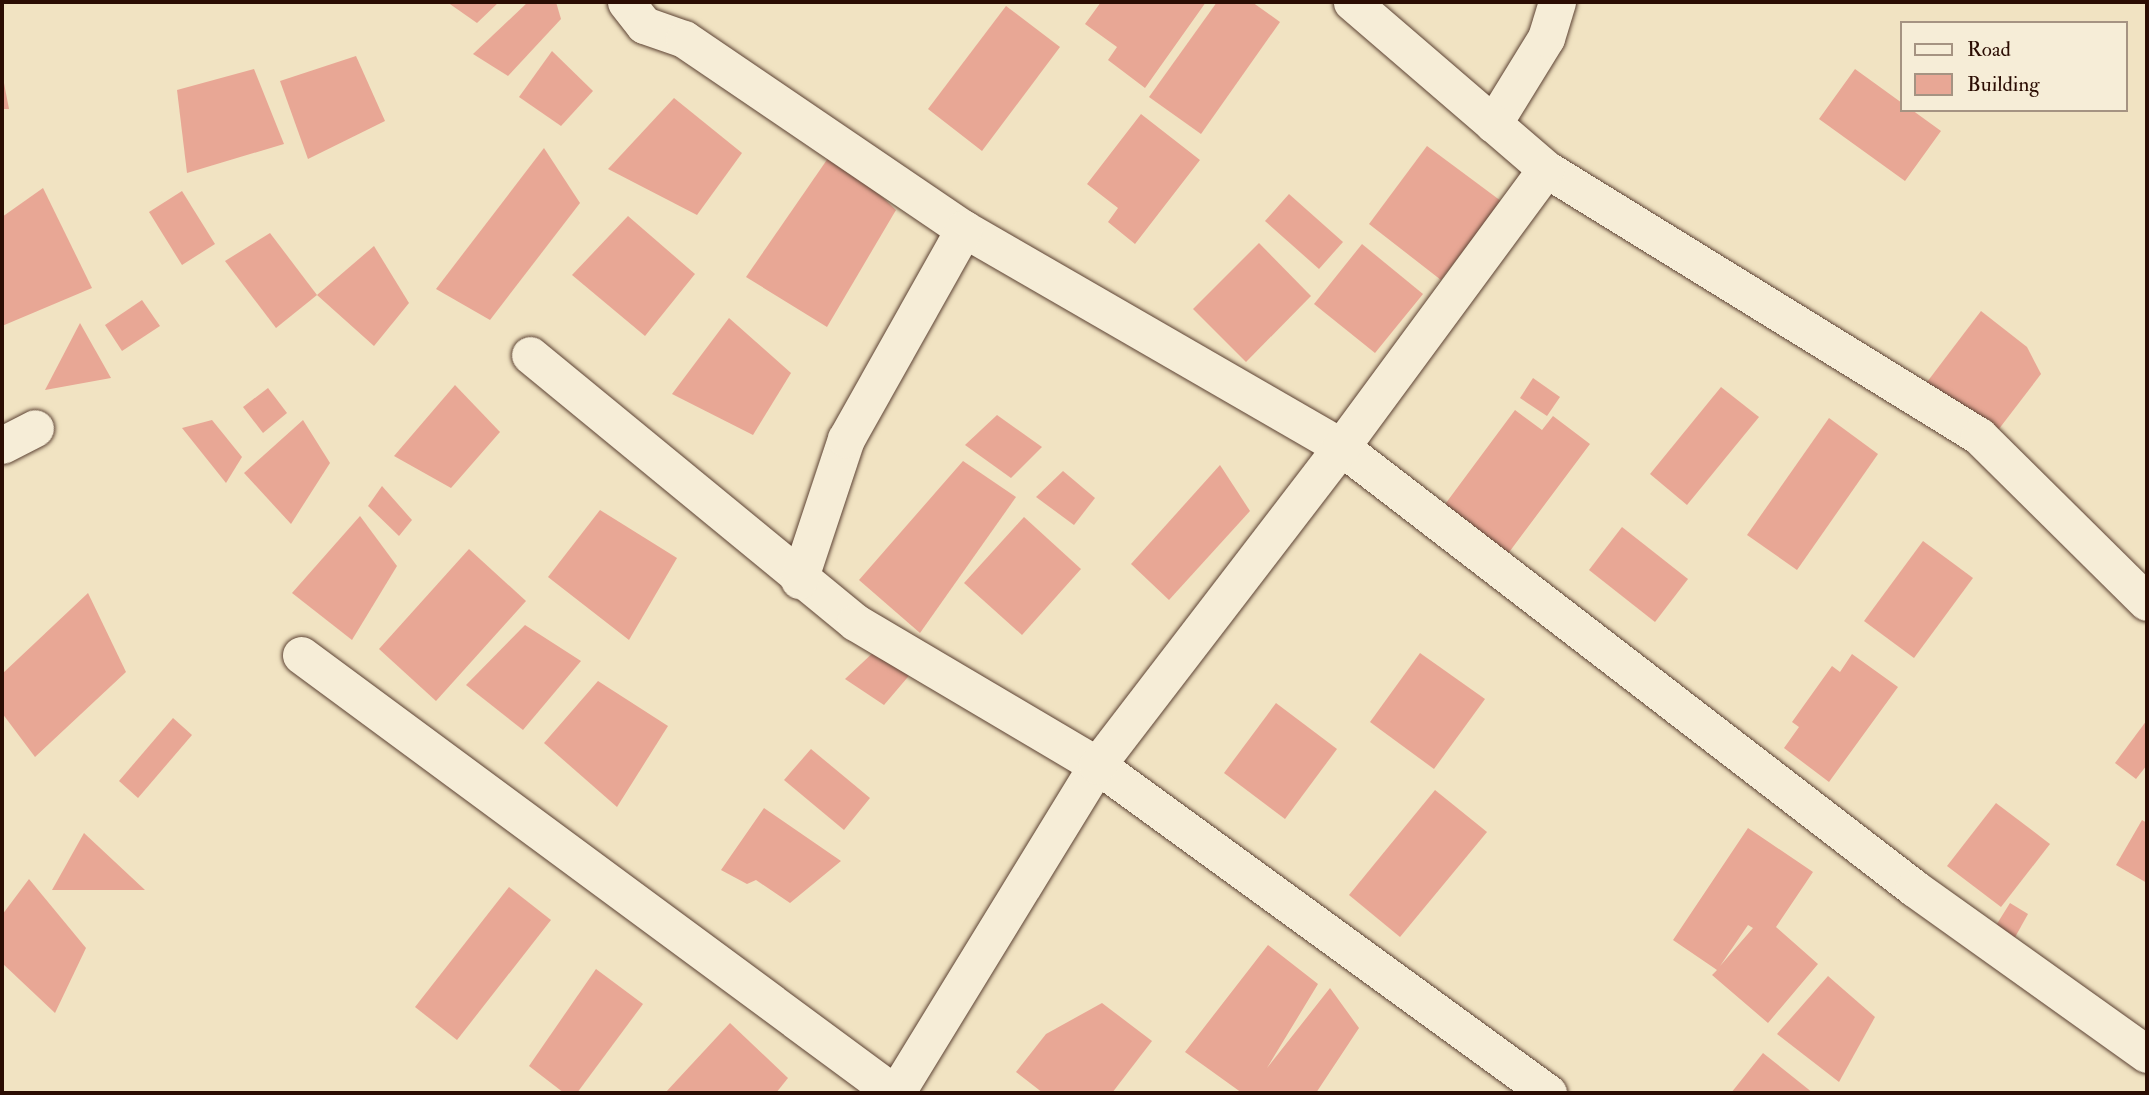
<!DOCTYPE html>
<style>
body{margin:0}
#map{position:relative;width:2149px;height:1095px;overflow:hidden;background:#f1e3c2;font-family:"IM FELL Double Pica",serif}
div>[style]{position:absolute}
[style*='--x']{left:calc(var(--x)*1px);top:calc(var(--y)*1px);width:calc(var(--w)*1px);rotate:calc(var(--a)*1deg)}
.building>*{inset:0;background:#e8a795}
.roads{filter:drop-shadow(0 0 2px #5c4233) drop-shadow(0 0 2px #5c4233)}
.minor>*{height:37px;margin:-18.5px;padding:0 18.5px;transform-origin:18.5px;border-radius:18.5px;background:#f6edd7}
span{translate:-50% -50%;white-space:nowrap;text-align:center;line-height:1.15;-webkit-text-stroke:7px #f6edd7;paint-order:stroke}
.frame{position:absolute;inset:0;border:4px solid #2b0d03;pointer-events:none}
.legend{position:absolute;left:1900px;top:21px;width:228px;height:91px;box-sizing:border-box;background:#f6edd7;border:2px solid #a59382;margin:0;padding:9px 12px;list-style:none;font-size:21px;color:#2b0d03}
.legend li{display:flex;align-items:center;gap:14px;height:35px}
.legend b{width:35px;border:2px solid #a59382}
</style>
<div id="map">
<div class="building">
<div style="clip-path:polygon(447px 2px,499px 2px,477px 23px)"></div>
<div style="clip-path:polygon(528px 2px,556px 2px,561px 19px,508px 76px,473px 54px)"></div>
<div style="clip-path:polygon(1101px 2px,1143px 4px,1206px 2px,1145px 88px,1108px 60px,1117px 47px,1085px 24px)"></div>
<div style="clip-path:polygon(1217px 2px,1252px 2px,1280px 22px,1201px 134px,1149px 97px)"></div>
<div style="clip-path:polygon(1006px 6px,1060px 47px,982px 151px,928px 109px)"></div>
<div style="clip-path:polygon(552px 51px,593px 91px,561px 126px,519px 97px)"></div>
<div style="clip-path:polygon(356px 56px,385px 121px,308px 159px,280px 81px)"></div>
<div style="clip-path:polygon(254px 69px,284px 144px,187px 173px,177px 90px)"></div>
<div style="clip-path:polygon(1855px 69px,1902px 103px,1902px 110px,1912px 110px,1941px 131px,1905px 181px,1819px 119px)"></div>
<div style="clip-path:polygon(2px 78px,3px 78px,9px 109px,2px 109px)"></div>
<div style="clip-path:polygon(674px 98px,742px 153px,697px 215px,608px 169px)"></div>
<div style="clip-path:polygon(1141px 114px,1200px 160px,1135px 244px,1108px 222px,1118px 208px,1087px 184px)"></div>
<div style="clip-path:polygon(1427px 146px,1501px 201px,1441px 280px,1369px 224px)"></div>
<div style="clip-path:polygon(544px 148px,580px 203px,490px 320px,436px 289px)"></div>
<div style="clip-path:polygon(833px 151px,896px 210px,827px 327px,746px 277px)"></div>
<div style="clip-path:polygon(43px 188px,92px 288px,2px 326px,2px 217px)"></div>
<div style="clip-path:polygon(182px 191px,215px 244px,182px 265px,149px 212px)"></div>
<div style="clip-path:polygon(1289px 194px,1343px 242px,1319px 269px,1265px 221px)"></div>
<div style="clip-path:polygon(628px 216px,695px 274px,645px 336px,572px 275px)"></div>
<div style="clip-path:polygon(270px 233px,317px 295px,276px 328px,225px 261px)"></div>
<div style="clip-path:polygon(1259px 243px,1311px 296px,1246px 362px,1193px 309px)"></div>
<div style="clip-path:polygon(1362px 244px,1423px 294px,1375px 353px,1314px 304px)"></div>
<div style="clip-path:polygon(374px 246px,409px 303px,374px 346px,317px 295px)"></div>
<div style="clip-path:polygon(142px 300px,160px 326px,122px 351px,105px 325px)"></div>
<div style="clip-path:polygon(1981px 311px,2027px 347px,2041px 374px,1992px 438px,1924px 386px)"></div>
<div style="clip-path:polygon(729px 318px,791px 373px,753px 435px,672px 394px)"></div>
<div style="clip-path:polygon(80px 323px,111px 378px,45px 390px)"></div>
<div style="clip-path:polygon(1533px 378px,1560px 397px,1547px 416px,1520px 398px)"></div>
<div style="clip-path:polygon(455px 385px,500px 432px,451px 488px,394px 456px)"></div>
<div style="clip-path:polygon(1721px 387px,1759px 417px,1687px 505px,1650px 474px)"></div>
<div style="clip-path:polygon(268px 388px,287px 413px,263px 433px,243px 407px)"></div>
<div style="clip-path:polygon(1515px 410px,1542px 430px,1553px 416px,1590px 444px,1507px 555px,1443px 507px)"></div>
<div style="clip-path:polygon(997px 415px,1042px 447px,1011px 478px,965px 445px)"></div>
<div style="clip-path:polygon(1829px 418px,1878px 454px,1797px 570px,1747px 535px)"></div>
<div style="clip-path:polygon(212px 420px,242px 457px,226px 483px,182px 428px)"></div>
<div style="clip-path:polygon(303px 420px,330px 463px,291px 524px,244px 473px)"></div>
<div style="clip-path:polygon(963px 461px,1016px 497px,920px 633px,859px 580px)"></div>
<div style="clip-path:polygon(1220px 465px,1250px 511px,1169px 600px,1131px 564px)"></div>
<div style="clip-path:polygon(1063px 471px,1095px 498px,1074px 525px,1036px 497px)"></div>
<div style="clip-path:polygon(382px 486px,412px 520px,399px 536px,368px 506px)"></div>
<div style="clip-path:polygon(600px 510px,677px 558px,629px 640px,548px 577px)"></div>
<div style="clip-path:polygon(360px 516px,397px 566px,352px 640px,292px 593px)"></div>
<div style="clip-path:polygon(1024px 517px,1081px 569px,1022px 635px,964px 583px)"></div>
<div style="clip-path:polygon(1622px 527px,1688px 579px,1655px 622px,1589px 570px)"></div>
<div style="clip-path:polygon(1923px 541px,1973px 578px,1914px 658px,1864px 621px)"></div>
<div style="clip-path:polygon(469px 549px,526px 601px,436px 701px,379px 649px)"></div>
<div style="clip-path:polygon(88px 593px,126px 672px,35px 757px,2px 713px,2px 674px)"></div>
<div style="clip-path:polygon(525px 625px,581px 661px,523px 730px,466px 685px)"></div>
<div style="clip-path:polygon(878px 648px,913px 671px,884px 705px,845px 679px)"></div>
<div style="clip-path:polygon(1420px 653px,1485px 699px,1434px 769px,1370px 722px)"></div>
<div style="clip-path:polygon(1852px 654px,1898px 687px,1829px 782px,1784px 748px,1799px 727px,1792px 722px,1832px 666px,1840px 672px)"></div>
<div style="clip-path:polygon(598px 681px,668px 726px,617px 807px,544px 743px)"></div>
<div style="clip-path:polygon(1276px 703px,1337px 749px,1285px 819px,1224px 773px)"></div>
<div style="clip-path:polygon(173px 718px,192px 735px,138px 798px,119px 781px)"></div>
<div style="clip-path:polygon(2147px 720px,2147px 765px,2136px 779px,2115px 763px)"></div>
<div style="clip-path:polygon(811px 749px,870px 798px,844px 830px,784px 780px)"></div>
<div style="clip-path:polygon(1435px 790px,1487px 832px,1400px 937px,1349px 895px)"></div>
<div style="clip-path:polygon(1996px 803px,2050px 844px,2001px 907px,1947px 866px)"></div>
<div style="clip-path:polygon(764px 808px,841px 861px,790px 903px,756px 880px,747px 884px,721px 870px)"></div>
<div style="clip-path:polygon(2142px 820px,2147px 823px,2147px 883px,2116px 865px)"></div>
<div style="clip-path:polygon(evenodd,1748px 828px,1813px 872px,1776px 927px,1818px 964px,1768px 1023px,1712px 975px,1717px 970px,1673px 940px,1748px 828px,1748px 925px,1753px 928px,1720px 966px,1748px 925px)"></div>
<div style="clip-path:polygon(84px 833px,145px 890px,52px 890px)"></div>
<div style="clip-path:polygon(29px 879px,86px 948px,55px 1013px,2px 963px,2px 915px)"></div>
<div style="clip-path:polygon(509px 887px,551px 920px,457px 1040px,415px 1007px)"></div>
<div style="clip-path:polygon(2010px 903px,2028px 914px,2014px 939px,1995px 927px)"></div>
<div style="clip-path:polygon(1268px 945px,1318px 984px,1267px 1068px,1330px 988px,1359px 1028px,1316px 1093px,1242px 1093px,1185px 1052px)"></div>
<div style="clip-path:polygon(596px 969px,643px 1004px,577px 1093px,564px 1093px,529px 1066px)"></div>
<div style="clip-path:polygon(1828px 976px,1875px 1017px,1839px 1082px,1777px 1034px)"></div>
<div style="clip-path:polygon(1102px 1003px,1152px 1041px,1112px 1093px,1043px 1093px,1016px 1072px,1046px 1034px)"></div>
<div style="clip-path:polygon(730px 1023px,788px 1078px,776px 1093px,665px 1093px)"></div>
<div style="clip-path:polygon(1763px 1053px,1813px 1093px,1731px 1093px)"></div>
</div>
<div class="roads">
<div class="minor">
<div style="--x:626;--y:2;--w:29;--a:52"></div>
<div style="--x:644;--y:25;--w:42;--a:19.3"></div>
<div style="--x:684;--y:39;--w:338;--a:34.2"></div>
<div style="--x:964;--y:229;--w:435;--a:30"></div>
<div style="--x:1341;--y:447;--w:723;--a:37.58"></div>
<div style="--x:1914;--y:888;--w:286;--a:35.5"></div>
<div style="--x:1493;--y:124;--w:101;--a:-58.4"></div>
<div style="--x:1546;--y:38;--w:38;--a:-73"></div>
<div style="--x:1546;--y:169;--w:509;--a:31.66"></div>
<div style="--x:1979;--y:436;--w:236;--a:44.7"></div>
<div style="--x:530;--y:355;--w:421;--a:39.4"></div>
<div style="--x:855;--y:622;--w:281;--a:30.6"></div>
<div style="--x:1097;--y:765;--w:558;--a:36.03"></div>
<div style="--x:2;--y:445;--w:37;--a:-27"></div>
<div style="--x:799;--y:580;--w:149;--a:-71.6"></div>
<div style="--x:846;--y:439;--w:241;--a:-60.7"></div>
<div style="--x:301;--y:655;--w:737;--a:36.45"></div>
<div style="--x:896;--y:1093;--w:385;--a:-58.5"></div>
<div style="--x:1097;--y:765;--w:401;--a:-52.5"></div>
<div style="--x:1341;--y:447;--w:345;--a:-53.6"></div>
<div style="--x:1546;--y:169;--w:256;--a:-139.3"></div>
</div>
</div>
<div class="frame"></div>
<ul class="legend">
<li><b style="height:9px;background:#f6edd7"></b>Road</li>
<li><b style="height:19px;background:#e8a795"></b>Building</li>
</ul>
</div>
